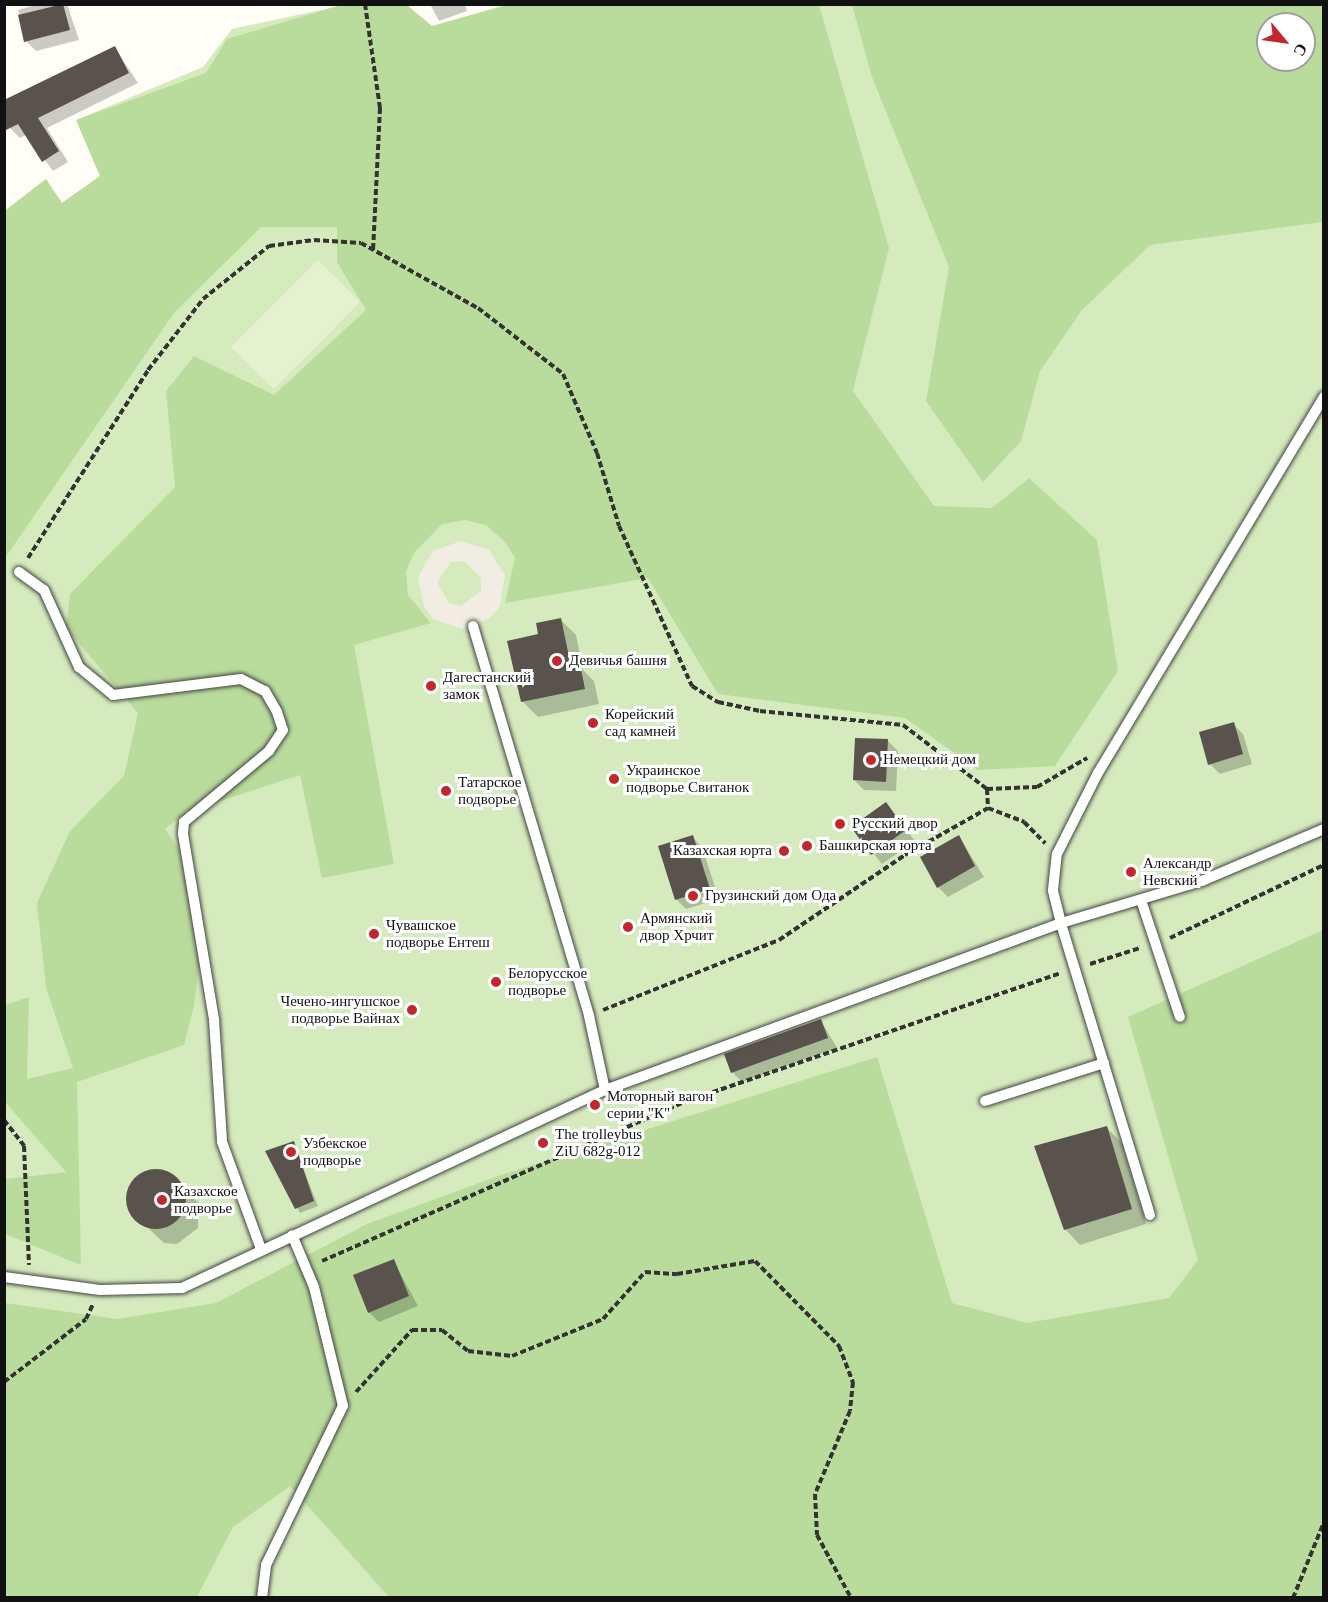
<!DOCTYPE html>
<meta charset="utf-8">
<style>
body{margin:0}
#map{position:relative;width:1328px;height:1602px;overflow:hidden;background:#fffdf5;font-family:Georgia,serif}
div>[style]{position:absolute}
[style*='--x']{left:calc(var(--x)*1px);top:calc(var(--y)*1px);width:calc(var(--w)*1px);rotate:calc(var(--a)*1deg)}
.green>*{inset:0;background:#d5ebbd}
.forest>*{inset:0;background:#b9dc9c}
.pitch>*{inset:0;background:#e6f2cf}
.plaza>*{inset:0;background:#f1ede2}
.shadow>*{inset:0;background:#0003}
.building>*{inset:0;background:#5a524d}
.round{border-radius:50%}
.path>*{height:4px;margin-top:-2px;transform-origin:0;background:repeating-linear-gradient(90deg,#333 0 6px,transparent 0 9px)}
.roads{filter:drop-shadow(0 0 2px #444) drop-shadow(0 0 2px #444)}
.lane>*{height:10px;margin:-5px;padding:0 5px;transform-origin:5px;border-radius:5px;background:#fff}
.dots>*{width:16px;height:16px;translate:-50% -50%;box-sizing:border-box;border:3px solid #fff;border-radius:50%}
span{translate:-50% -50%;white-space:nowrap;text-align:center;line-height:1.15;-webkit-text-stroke:6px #fff;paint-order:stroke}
.poi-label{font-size:15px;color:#111}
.left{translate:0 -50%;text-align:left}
.right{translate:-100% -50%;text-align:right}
.frame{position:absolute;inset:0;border:6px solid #111;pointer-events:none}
.north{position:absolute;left:1256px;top:12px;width:60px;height:60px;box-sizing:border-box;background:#fff;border:2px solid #a0a0a0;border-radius:50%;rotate:119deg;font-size:16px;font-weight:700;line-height:24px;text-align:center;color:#111}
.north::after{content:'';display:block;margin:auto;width:21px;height:27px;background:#c4262e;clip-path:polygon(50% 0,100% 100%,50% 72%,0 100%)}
</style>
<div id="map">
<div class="green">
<div style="clip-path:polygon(evenodd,508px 4px,1323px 5px,1323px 1597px,5px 1598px,4px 211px,46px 179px,62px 203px,100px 176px,76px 120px,203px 67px,232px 29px,344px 5px,432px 26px,508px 4px,1268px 24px,1304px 24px,1304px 60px,1268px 60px,1268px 24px)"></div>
</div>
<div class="forest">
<div style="clip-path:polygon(341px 5px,407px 5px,432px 26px,508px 5px,819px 5px,889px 248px,853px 391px,934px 506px,992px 508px,1029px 478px,1097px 540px,1118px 671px,1055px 766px,978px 770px,905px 718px,718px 694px,648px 578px,505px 603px,515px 558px,506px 543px,486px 525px,465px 520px,442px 524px,414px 553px,406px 572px,408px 595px,431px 623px,354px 645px,394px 864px,322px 878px,300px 775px,186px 812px,165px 829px,185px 858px,203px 934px,194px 1006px,184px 1045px,77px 1082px,81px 1265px,5px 1234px,5px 1179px,66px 1172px,5px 1102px,5px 1005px,29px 997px,27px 1079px,73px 1068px,46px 988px,37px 903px,70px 831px,124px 776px,138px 713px,66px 628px,70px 594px,175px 487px,166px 391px,194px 356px,274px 395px,366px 310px,337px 262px,337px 227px,261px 227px,174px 313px,5px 558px,5px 211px,46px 179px,62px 203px,100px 176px,76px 120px,206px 73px,227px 39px)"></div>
<div style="clip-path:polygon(evenodd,852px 5px,1323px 5px,1323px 222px,1150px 245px,1082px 310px,1040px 371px,1021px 441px,983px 482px,926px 401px,949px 267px,872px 77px,852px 5px,1268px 24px,1304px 24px,1304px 60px,1268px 60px,1268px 24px)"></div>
<div style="clip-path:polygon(1323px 930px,1323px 1597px,389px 1597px,290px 1486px,233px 1527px,197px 1597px,5px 1598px,5px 1303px,117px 1319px,216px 1303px,367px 1224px,501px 1175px,877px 1057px,952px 1303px,1027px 1323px,1169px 1298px,1198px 1260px,1128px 1017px)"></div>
</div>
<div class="pitch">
<div style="clip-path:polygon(318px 260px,360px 302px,274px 389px,231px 347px)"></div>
</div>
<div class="plaza">
<div style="clip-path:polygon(evenodd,461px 541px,489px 550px,505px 576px,500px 606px,490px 618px,462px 629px,434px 619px,424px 607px,418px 577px,433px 551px,461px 541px,464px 561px,481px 578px,481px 591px,461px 606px,449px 603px,437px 582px,451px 562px,464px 561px)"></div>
</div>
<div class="shadow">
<div style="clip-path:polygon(39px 4px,67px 4px,79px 40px,36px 51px,26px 41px,18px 10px)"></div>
<div style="clip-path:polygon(430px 4px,465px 4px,467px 11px,439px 21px)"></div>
<div style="clip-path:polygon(115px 48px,138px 83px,47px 128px,68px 162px,53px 171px,26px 135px,20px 138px,10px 128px)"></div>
<div style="clip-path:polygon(561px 620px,576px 635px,583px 670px,594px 681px,599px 704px,538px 717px,522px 701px,540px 635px)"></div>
<div style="clip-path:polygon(1233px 724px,1243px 734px,1252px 764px,1220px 774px,1210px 764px)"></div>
<div style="clip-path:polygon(888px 741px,898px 751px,896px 791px,864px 790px,854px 780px)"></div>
<div style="clip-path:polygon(886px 804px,915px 841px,882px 864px,853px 828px)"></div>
<div style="clip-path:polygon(692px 837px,702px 847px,719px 899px,686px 909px,676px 899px)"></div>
<div style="clip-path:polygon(959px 837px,984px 877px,948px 897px,938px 887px)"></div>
<div style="clip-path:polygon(821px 1021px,837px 1048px,742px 1082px,732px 1072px)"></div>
<div style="clip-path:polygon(1106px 1127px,1122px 1143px,1146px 1224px,1080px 1245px,1065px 1229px)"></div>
<div style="clip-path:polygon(293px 1143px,318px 1206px,300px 1213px,267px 1152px)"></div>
<div style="clip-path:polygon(164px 1171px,198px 1202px,198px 1228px,177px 1244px,164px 1243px,128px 1209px,127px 1195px,140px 1175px)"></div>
<div style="clip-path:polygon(393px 1260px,418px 1306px,379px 1322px,369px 1312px)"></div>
</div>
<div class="building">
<div style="clip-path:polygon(63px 4px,70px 30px,24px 42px,18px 15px)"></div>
<div style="clip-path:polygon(115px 46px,129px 73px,38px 118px,59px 151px,42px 162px,18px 124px,4px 131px,4px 100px)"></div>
<div style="clip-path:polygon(561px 618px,571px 666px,580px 664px,585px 689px,521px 702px,507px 641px,538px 634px,536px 623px)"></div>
<div style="clip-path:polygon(1234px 722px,1243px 754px,1208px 765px,1199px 732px)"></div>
<div style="clip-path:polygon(855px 738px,888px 739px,886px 782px,853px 780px)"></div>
<div style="clip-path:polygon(886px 802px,906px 830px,871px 855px,851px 827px)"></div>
<div style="clip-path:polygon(693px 835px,710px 889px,675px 900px,658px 846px)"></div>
<div style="clip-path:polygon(959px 835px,975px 866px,937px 888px,920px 857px)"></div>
<div style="clip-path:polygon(821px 1019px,828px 1038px,731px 1073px,724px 1054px)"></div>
<div style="clip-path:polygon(1107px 1126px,1132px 1209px,1064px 1230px,1034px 1146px)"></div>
<div style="clip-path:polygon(294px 1141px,314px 1201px,295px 1209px,265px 1151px)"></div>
<div class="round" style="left:126px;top:1169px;width:60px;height:60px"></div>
<div style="clip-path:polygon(394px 1259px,409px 1296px,368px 1313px,353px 1275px)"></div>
</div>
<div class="path">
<div style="--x:365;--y:4;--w:105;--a:81.8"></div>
<div style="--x:380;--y:108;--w:141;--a:92.8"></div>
<div style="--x:28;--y:558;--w:223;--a:-57.4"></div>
<div style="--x:148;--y:370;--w:90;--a:-52.2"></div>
<div style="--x:203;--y:299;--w:85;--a:-38.8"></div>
<div style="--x:269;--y:246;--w:45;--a:-7.6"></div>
<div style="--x:314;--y:240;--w:47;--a:3.7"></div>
<div style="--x:361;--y:243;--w:134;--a:29.1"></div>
<div style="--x:478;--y:308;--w:108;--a:37.8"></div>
<div style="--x:563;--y:374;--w:86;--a:66.7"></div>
<div style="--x:597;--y:453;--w:76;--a:73.2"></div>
<div style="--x:619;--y:526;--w:176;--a:65.5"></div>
<div style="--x:692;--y:686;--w:31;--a:32"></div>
<div style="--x:718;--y:702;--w:43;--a:12.1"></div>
<div style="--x:760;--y:711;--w:144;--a:5.6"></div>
<div style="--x:903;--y:725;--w:106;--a:37.3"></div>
<div style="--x:987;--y:789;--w:19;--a:87"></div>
<div style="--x:987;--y:789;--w:50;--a:-2.3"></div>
<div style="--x:1037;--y:787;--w:58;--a:-30.1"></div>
<div style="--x:1170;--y:938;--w:170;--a:-25.4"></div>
<div style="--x:1090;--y:964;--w:52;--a:-17.7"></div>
<div style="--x:603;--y:1010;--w:189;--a:-21.7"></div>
<div style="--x:779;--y:940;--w:152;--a:-34"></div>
<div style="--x:905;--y:855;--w:95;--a:-29.5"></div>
<div style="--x:988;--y:808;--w:39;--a:21"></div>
<div style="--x:1024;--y:822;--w:30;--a:45"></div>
<div style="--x:4;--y:1120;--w:33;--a:52"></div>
<div style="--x:24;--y:1146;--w:119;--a:87.6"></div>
<div style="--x:322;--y:1261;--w:399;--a:-23.7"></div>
<div style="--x:687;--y:1101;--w:394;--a:-18.9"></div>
<div style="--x:4;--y:1382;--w:103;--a:-37.5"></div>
<div style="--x:86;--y:1319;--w:17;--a:-65"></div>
<div style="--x:356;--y:1392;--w:84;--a:-47.9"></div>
<div style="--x:412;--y:1330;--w:30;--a:0"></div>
<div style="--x:442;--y:1330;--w:33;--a:39"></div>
<div style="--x:468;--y:1351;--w:44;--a:6.5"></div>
<div style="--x:512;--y:1356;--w:98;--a:-22.1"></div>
<div style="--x:603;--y:1319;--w:63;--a:-48.2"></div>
<div style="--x:645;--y:1272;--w:32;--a:4"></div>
<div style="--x:677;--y:1274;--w:79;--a:-9.5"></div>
<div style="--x:755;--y:1261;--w:120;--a:45.3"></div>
<div style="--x:839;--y:1346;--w:39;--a:69"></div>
<div style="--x:853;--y:1382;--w:29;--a:96"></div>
<div style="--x:850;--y:1411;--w:90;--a:112.9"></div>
<div style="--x:815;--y:1494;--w:41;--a:87.2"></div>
<div style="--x:817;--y:1535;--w:72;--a:61.6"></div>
<div style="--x:1293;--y:1598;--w:82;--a:-67.8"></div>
</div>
<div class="roads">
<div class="lane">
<div style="--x:19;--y:572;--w:31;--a:36"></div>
<div style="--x:44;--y:590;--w:85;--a:65.6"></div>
<div style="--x:79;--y:667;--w:44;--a:39.5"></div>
<div style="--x:113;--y:695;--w:129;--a:-7.1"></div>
<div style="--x:241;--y:679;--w:27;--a:27"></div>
<div style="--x:265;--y:691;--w:24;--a:60"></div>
<div style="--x:277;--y:712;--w:19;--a:72"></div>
<div style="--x:283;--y:730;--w:25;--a:124"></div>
<div style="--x:269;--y:751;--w:111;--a:140.1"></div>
<div style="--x:184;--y:822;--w:12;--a:95"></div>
<div style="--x:183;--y:834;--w:189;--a:80.5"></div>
<div style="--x:214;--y:1020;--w:122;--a:86.2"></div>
<div style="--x:222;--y:1142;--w:114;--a:70"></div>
<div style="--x:473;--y:626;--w:407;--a:73.4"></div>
<div style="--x:589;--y:1016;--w:76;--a:77.8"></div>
<div style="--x:1141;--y:900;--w:123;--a:71.6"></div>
<div style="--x:985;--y:1101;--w:125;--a:-17.7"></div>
<div style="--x:1150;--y:1215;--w:305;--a:-107"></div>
<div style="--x:1061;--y:923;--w:34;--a:-104"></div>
<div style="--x:1053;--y:890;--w:36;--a:-84"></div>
<div style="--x:1057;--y:854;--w:91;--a:-63.2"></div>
<div style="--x:1098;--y:773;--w:439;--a:-59"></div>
<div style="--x:4;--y:1277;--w:97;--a:7.7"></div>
<div style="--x:100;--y:1290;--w:82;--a:-1.4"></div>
<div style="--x:182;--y:1288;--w:467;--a:-25.1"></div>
<div style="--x:605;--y:1090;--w:486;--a:-20.1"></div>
<div style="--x:1061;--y:923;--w:147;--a:-16.6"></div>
<div style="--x:1202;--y:881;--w:133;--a:-23.1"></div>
<div style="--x:262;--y:1598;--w:33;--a:-83"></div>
<div style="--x:266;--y:1565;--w:177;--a:-64.2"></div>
<div style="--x:343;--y:1406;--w:122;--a:-103.7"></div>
<div style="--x:314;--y:1287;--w:56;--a:-112.9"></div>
</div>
</div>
<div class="dots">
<div style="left:557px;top:661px;background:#c4262e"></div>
<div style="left:431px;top:686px;background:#c4262e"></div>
<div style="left:593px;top:723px;background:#c4262e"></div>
<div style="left:871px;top:760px;background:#c4262e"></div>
<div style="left:614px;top:779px;background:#c4262e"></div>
<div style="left:446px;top:791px;background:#c4262e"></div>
<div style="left:840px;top:824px;background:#c4262e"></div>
<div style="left:807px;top:846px;background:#c4262e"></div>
<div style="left:784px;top:851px;background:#c4262e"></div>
<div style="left:1131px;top:872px;background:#c4262e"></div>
<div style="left:693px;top:896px;background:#c4262e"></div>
<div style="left:628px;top:927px;background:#c4262e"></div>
<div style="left:374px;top:934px;background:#c4262e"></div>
<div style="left:496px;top:982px;background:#c4262e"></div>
<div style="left:412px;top:1010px;background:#c4262e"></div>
<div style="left:595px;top:1105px;background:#c4262e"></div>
<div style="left:543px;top:1143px;background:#c4262e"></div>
<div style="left:291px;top:1152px;background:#c4262e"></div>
<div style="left:162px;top:1200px;background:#c4262e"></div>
</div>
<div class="poi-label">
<span class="left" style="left:569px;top:661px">Девичья башня</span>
<span class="left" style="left:443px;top:686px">Дагестанский<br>замок</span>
<span class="left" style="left:605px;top:723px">Корейский<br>сад камней</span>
<span class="left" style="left:883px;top:760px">Немецкий дом</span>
<span class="left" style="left:626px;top:779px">Украинское<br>подворье Свитанок</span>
<span class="left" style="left:458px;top:791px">Татарское<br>подворье</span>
<span class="left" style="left:852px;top:824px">Русский двор</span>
<span class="left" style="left:819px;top:846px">Башкирская юрта</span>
<span class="right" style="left:772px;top:851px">Казахская юрта</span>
<span class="left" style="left:1143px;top:872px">Александр<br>Невский</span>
<span class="left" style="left:705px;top:896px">Грузинский дом Ода</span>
<span class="left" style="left:640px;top:927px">Армянский<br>двор Хрчит</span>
<span class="left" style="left:386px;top:934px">Чувашское<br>подворье Ентеш</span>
<span class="left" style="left:508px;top:982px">Белорусское<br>подворье</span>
<span class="right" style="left:400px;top:1010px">Чечено-ингушское<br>подворье Вайнах</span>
<span class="left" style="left:607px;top:1105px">Моторный вагон<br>серии "К"</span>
<span class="left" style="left:555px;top:1143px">The trolleybus<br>ZiU 682g-012</span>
<span class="left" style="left:303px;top:1152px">Узбекское<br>подворье</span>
<span class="left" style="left:174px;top:1200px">Казахское<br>подворье</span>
</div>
<div class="frame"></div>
<div class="north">С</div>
</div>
